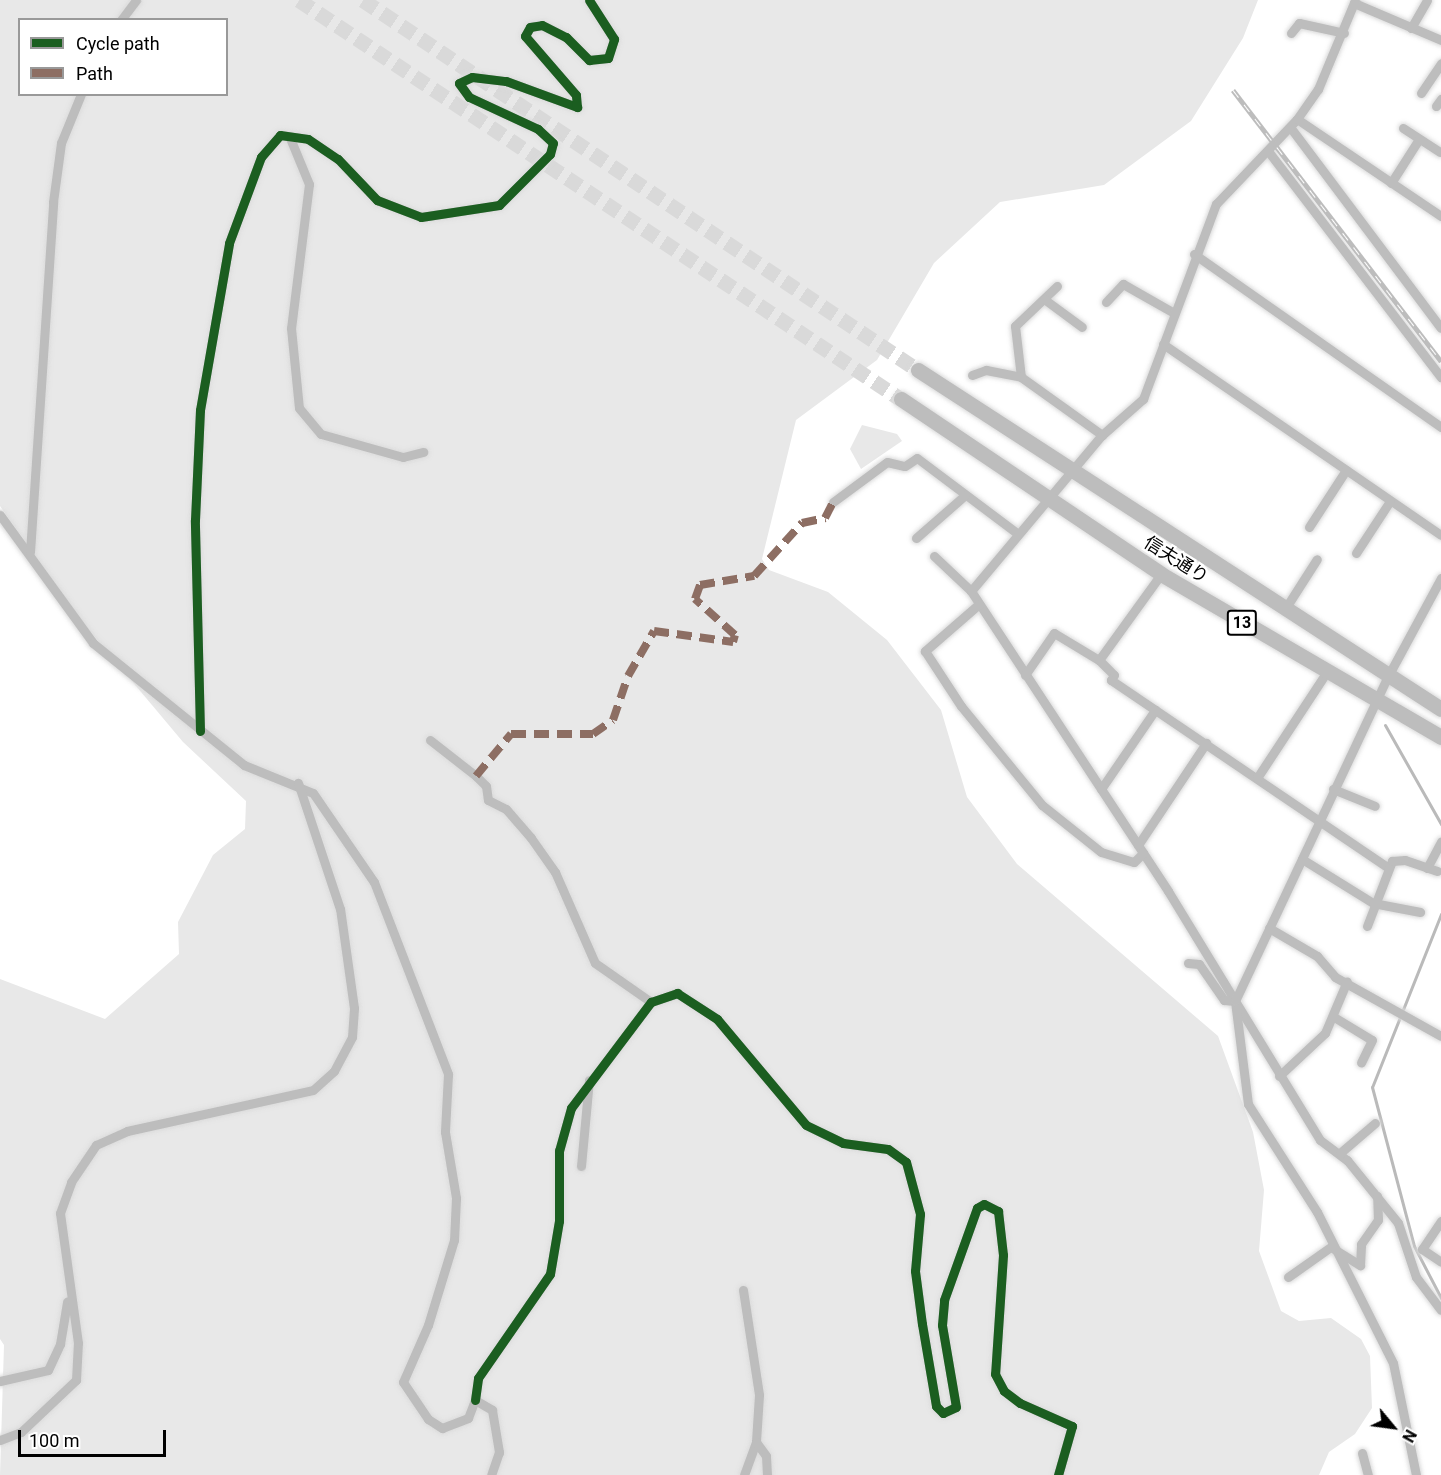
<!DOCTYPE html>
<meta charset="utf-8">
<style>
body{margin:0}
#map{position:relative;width:1441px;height:1475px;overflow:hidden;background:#fff;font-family:Roboto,"Noto Sans JP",sans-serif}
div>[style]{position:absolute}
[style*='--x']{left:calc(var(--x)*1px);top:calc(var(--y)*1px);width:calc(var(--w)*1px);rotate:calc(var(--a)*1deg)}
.green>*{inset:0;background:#e8e8e8}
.stream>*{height:3px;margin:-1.5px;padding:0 1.5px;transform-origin:1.5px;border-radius:1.5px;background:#bababa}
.trunk-tunnel>*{height:15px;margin-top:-7.5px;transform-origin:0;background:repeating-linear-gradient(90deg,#d9d9d9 0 15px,transparent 0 23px)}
.roads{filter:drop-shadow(0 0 2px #dbdbdb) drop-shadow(0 0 2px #dbdbdb)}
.minor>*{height:9px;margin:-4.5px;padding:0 4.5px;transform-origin:4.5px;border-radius:4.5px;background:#bdbdbd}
.trunk>*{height:15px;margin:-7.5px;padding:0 7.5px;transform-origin:7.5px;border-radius:7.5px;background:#bdbdbd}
.rail>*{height:5px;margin-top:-2.5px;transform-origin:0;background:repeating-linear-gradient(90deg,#fff 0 9px,#bdbdbd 0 18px);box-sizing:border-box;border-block:2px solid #bdbdbd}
.quiet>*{height:8px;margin-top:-4px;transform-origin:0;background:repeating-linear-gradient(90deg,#8d6e63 0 15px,transparent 0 23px)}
.cycleway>*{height:9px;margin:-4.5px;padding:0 4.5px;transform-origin:4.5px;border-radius:4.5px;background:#1b5e20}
span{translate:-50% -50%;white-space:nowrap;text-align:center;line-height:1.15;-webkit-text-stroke:4.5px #fff;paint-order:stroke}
.shield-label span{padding:2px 4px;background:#fff;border:2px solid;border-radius:4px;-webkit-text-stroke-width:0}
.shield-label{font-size:16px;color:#000;font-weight:700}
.street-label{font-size:18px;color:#000}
.legend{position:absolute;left:18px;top:18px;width:210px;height:78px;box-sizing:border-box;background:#fff;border:2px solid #999;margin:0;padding:8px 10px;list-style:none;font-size:18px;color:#000}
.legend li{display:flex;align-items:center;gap:12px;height:30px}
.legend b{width:30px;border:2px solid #999}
.north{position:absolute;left:1363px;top:1397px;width:60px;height:60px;-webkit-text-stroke:4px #fff;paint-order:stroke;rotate:119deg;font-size:16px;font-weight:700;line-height:24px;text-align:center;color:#000}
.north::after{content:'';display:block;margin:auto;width:21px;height:27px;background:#000;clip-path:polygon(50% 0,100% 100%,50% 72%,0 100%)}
.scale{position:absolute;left:18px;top:1430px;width:148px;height:27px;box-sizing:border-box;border:3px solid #000;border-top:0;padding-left:8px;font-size:18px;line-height:21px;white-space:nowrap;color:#000;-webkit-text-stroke:4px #fff;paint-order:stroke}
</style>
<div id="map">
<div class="green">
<div style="clip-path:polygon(evenodd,0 0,1258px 0,1243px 38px,1191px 121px,1104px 185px,1000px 202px,934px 263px,877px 360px,796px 420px,762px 559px,769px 570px,828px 592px,887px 640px,941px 710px,967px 797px,1017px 864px,1218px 1036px,1253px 1132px,1264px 1190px,1259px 1251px,1281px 1311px,1299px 1321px,1331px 1318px,1361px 1339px,1370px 1356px,1372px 1408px,1355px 1434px,1329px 1452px,1319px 1475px,0 1475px,4px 1345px,0 1339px,0 979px,105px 1019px,179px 954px,178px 922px,213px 855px,245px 829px,246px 801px,183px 742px,84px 624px,0 506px,0 0,20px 20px,226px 20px,226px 94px,20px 94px,20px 20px)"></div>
<div style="clip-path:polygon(862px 425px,897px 434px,902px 441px,861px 469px,850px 449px)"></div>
</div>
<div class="stream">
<div style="--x:1385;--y:725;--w:114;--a:60.5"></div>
<div style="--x:1441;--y:914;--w:186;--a:111.7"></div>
<div style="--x:1372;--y:1087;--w:164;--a:75.2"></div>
<div style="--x:1414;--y:1246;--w:59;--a:62.6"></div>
</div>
<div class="trunk-tunnel">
<div style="--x:299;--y:0;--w:722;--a:33.54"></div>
<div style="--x:363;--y:0;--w:667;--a:33.69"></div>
</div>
<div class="roads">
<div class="minor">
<div style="--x:1354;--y:3;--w:95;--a:23"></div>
<div style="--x:121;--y:20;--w:25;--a:-53"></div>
<div style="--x:1411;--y:28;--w:32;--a:-60"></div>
<div style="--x:1291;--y:33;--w:13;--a:-51"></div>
<div style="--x:1299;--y:23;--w:46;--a:12.5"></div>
<div style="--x:1421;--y:93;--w:36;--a:-56"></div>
<div style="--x:1436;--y:106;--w:9;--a:-54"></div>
<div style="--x:1297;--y:119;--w:174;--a:34"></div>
<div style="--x:1290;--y:127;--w:251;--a:53.1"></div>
<div style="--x:1403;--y:128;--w:44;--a:33"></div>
<div style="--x:290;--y:138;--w:50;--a:67.6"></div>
<div style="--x:309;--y:184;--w:145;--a:97.1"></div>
<div style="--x:291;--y:328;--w:80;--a:84.3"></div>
<div style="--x:299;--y:408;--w:34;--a:50"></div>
<div style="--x:321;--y:434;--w:85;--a:15.7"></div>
<div style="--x:403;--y:457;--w:21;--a:-14"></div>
<div style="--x:1268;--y:151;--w:285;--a:52.6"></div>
<div style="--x:1391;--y:183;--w:52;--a:-57.5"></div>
<div style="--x:1194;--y:254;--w:302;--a:35"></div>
<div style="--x:1057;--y:286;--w:58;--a:136.4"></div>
<div style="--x:1015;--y:326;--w:51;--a:83.3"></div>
<div style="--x:1021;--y:377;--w:100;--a:35.6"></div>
<div style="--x:1044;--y:299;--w:47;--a:36.4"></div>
<div style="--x:1106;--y:302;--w:25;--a:-47"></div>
<div style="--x:1123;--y:284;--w:59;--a:29.6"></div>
<div style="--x:1163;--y:344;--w:337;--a:34.5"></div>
<div style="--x:972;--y:375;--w:15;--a:-20"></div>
<div style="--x:986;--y:370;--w:36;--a:11"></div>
<div style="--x:833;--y:502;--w:67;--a:-36.5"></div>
<div style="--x:887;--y:462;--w:18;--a:13"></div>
<div style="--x:905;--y:466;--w:14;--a:-34"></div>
<div style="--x:917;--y:458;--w:125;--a:36.9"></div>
<div style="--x:0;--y:515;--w:158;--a:54"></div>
<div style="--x:93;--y:643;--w:194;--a:38.9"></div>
<div style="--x:244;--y:765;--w:74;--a:22.1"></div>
<div style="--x:313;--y:793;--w:108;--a:55.6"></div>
<div style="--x:374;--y:882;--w:206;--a:68.9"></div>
<div style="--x:448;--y:1074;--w:58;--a:93"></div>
<div style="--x:445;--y:1132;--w:67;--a:80.5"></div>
<div style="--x:456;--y:1198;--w:42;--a:92.7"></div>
<div style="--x:454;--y:1240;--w:89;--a:107"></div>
<div style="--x:428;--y:1325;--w:62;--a:113.7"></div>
<div style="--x:403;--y:1382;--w:45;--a:56"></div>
<div style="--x:428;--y:1419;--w:17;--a:33"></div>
<div style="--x:442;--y:1428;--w:28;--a:-21"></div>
<div style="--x:468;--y:1418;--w:19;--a:-69"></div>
<div style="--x:475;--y:1400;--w:20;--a:30"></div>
<div style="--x:492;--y:1410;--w:43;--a:80.5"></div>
<div style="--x:499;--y:1452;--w:24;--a:109"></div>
<div style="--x:1309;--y:527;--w:68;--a:-57"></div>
<div style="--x:916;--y:538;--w:64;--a:-41.2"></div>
<div style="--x:30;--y:552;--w:351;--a:-86.2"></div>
<div style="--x:53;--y:202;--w:60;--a:-82.3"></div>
<div style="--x:61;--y:143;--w:53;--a:-67.8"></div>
<div style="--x:1356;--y:553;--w:62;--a:-56.8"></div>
<div style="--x:934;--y:556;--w:51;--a:43.4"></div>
<div style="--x:971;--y:591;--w:359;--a:56.7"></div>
<div style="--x:1168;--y:891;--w:292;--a:58.6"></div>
<div style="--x:1320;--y:1140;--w:34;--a:37"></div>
<div style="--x:1347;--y:1160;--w:81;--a:51"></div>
<div style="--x:1398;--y:1223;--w:57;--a:71.6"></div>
<div style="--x:1416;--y:1277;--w:41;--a:52.9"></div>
<div style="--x:971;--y:591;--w:204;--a:-50"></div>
<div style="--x:1102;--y:435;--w:55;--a:-41.3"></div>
<div style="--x:1143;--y:399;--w:208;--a:-69.5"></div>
<div style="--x:1216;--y:204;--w:117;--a:-46.4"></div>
<div style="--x:1297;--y:119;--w:37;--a:-55"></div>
<div style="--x:1318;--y:89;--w:96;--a:-67.4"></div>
<div style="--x:979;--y:604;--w:72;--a:139"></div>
<div style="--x:925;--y:651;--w:66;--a:56.8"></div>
<div style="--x:961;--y:706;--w:128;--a:50.7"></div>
<div style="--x:1042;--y:805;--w:75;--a:38.5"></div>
<div style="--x:1101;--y:852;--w:34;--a:17"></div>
<div style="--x:1134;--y:862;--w:13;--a:-45"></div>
<div style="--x:1285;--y:609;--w:59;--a:-57.4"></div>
<div style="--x:1099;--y:660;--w:106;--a:-54.2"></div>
<div style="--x:1025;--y:675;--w:51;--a:-55.4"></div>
<div style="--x:1054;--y:633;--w:52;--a:31"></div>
<div style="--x:1099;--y:660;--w:21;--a:45"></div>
<div style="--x:1114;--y:675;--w:6;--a:121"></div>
<div style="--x:1111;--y:680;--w:333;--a:34.1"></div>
<div style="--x:200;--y:731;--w:211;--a:-91.4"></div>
<div style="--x:195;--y:520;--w:110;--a:-87.4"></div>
<div style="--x:200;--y:410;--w:169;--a:-80.1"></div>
<div style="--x:229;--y:243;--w:92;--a:-69.6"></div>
<div style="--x:261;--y:157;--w:29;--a:-49"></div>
<div style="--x:280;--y:135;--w:28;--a:8"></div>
<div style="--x:308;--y:139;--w:36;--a:34"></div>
<div style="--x:338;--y:159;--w:57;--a:46.4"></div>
<div style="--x:377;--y:200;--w:47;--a:21.1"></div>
<div style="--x:421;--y:217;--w:79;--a:-8.7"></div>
<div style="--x:499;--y:205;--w:72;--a:-45"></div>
<div style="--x:550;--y:154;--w:11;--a:-75"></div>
<div style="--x:553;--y:143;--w:21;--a:-137"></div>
<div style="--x:538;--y:129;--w:76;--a:-155.1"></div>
<div style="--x:469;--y:97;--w:17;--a:-126"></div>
<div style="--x:459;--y:83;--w:14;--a:-25"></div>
<div style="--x:472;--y:77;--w:34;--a:7"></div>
<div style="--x:506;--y:81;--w:76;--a:20.1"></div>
<div style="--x:577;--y:107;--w:12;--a:-95"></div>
<div style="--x:576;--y:95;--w:78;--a:-130.8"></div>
<div style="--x:525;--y:36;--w:10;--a:-61"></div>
<div style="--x:530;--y:27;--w:12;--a:-9"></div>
<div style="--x:542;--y:25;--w:27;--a:27"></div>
<div style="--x:566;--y:37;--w:33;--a:45"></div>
<div style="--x:589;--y:60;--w:19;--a:-6"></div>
<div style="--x:608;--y:58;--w:20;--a:-72"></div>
<div style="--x:614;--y:39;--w:46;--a:-122.7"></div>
<div style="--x:430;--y:740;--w:58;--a:38"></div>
<div style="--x:476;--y:776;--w:14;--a:45"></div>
<div style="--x:486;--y:786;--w:14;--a:82"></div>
<div style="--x:488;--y:800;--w:20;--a:27"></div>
<div style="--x:506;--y:809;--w:38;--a:49"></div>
<div style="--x:531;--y:838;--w:42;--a:54.8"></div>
<div style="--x:555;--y:872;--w:99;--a:66.3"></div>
<div style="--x:595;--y:963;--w:68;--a:34.9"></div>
<div style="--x:1257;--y:778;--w:126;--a:-56.7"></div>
<div style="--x:1101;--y:789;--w:96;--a:-55.6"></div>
<div style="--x:1333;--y:789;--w:45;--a:22"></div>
<div style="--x:1138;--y:845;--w:123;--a:-56.3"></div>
<div style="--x:1302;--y:859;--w:84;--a:31.8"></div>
<div style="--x:1373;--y:903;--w:48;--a:10.8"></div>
<div style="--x:1427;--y:868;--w:30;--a:-62"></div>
<div style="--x:1367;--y:926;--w:70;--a:-69"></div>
<div style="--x:1392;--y:861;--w:13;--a:-4"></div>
<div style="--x:1405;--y:860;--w:34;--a:19"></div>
<div style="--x:1269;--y:928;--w:56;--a:30.3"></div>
<div style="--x:1317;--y:956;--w:28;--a:49"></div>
<div style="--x:1335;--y:977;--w:121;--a:29.1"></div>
<div style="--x:1188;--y:963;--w:11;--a:5"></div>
<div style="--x:1199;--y:964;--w:44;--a:55.2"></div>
<div style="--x:1224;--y:1000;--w:11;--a:5"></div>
<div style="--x:1334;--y:1017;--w:44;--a:31.2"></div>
<div style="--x:1372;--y:1040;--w:25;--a:116"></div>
<div style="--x:1279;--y:1076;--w:63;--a:-43.1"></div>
<div style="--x:1325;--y:1033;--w:56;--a:-67.1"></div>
<div style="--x:1340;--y:1153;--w:46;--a:-40.6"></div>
<div style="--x:581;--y:1166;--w:86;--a:-84.7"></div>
<div style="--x:1441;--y:1221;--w:34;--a:124"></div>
<div style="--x:1422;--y:1249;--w:23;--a:34"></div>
<div style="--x:1334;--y:1249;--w:31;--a:32"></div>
<div style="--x:1360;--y:1265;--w:21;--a:-87"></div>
<div style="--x:1361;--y:1244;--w:29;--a:-55"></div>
<div style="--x:1378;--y:1220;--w:24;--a:-92"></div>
<div style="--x:1288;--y:1277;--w:54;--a:-35.2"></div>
<div style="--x:743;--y:1290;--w:106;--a:81.3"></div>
<div style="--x:759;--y:1395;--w:47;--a:93.7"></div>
<div style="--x:756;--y:1442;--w:35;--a:110"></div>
<div style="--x:0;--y:1381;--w:49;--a:-12.9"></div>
<div style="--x:48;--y:1370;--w:29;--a:-65"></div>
<div style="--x:60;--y:1344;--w:43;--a:-80.5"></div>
<div style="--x:475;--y:1400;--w:22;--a:-82"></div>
<div style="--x:478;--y:1378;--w:126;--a:-55.3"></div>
<div style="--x:550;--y:1274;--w:54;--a:-80.4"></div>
<div style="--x:559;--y:1221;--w:70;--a:-90"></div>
<div style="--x:559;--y:1151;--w:45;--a:-74.4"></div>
<div style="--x:571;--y:1108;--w:133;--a:-53"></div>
<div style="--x:651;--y:1002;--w:28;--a:-19"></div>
<div style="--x:677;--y:993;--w:48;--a:33"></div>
<div style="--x:717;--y:1019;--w:138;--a:50"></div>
<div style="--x:806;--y:1125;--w:41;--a:25.9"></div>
<div style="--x:843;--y:1143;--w:45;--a:7.6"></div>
<div style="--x:888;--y:1149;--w:22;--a:36"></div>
<div style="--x:906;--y:1162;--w:54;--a:74.9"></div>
<div style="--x:920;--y:1214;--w:57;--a:95"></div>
<div style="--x:915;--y:1271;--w:53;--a:82.5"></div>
<div style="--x:922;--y:1324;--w:83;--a:80.3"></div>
<div style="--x:936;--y:1406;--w:10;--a:45"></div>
<div style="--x:943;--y:1413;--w:14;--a:-25"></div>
<div style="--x:956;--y:1407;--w:83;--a:-99.7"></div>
<div style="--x:942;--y:1325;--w:25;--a:-85"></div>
<div style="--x:944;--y:1300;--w:98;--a:-70.3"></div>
<div style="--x:977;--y:1208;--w:8;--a:-30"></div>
<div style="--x:984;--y:1204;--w:16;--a:27"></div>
<div style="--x:998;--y:1211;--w:44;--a:83.5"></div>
<div style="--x:1003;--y:1255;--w:119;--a:93.8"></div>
<div style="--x:995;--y:1374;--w:19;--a:62"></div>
<div style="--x:1004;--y:1391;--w:20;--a:37"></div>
<div style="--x:1020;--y:1403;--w:57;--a:23.9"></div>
<div style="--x:1072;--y:1426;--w:51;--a:105.9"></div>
<div style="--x:0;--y:1440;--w:22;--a:-21"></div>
<div style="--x:21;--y:1432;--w:76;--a:-43.4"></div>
<div style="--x:76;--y:1380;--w:37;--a:-87"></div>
<div style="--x:78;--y:1343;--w:131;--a:-97.9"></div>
<div style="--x:60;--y:1213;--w:33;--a:-70"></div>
<div style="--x:71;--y:1182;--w:45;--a:-56"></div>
<div style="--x:96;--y:1145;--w:34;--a:-24"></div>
<div style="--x:127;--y:1131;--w:190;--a:-12.4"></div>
<div style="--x:313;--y:1090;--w:28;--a:-42"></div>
<div style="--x:334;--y:1071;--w:38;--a:-62"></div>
<div style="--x:352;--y:1037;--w:29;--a:-86"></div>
<div style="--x:354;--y:1008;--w:100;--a:-98"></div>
<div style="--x:340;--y:909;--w:133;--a:-108.4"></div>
<div style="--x:756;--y:1442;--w:17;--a:54"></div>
<div style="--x:766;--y:1456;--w:19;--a:87"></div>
<div style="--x:1362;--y:1453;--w:23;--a:75"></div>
<div style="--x:1416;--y:1475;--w:114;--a:-101.6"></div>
<div style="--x:1393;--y:1363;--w:169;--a:-116.7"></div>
<div style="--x:1317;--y:1212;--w:128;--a:-122.6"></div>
<div style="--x:1248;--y:1104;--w:104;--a:-97.2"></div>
<div style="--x:1235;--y:1001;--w:357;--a:-64.8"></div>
<div style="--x:1387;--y:678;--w:114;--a:-61.6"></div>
</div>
<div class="trunk">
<div style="--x:918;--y:370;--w:623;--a:32.95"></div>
<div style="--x:901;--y:399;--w:313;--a:33.9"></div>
<div style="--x:1161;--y:574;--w:324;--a:30.2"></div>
</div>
</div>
<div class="rail">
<div style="--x:1233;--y:90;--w:342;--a:52.5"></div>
</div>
<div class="quiet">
<div style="--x:476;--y:776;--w:55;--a:-50.2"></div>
<div style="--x:511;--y:734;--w:82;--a:0"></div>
<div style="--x:593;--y:734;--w:24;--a:-35"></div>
<div style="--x:613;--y:720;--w:46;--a:-71.2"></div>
<div style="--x:628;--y:676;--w:52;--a:-60"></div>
<div style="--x:654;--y:631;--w:80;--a:7.9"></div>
<div style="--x:733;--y:642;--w:7;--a:-74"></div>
<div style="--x:735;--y:635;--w:54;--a:-138"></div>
<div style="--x:695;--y:599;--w:15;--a:-70"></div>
<div style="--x:700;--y:585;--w:55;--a:-9.5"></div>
<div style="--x:754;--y:576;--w:72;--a:-47.8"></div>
<div style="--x:802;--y:523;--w:24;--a:-12"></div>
<div style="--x:825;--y:518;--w:18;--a:-63"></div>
</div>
<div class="cycleway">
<div style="--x:200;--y:731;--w:211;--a:-91.4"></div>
<div style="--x:195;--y:520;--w:110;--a:-87.4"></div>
<div style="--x:200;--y:410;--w:169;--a:-80.1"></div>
<div style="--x:229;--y:243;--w:92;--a:-69.6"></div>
<div style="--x:261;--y:157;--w:29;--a:-49"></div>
<div style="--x:280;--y:135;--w:28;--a:8"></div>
<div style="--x:308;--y:139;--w:36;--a:34"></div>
<div style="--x:338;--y:159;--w:57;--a:46.4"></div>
<div style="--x:377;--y:200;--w:47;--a:21.1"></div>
<div style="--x:421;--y:217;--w:79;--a:-8.7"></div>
<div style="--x:499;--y:205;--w:72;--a:-45"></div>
<div style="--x:550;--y:154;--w:11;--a:-75"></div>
<div style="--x:553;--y:143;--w:21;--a:-137"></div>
<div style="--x:538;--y:129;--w:76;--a:-155.1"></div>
<div style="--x:469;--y:97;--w:17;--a:-126"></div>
<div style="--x:459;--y:83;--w:14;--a:-25"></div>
<div style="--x:472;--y:77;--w:34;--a:7"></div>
<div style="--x:506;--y:81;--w:76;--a:20.1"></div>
<div style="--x:577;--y:107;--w:12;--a:-95"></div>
<div style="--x:576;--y:95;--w:78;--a:-130.8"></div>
<div style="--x:525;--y:36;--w:10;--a:-61"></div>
<div style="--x:530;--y:27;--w:12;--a:-9"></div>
<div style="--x:542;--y:25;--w:27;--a:27"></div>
<div style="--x:566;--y:37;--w:33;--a:45"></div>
<div style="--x:589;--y:60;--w:19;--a:-6"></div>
<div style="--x:608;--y:58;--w:20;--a:-72"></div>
<div style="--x:614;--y:39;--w:46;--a:-122.7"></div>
<div style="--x:475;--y:1400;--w:22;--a:-82"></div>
<div style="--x:478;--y:1378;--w:126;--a:-55.3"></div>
<div style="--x:550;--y:1274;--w:54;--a:-80.4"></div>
<div style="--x:559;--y:1221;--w:70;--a:-90"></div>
<div style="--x:559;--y:1151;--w:45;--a:-74.4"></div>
<div style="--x:571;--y:1108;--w:133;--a:-53"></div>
<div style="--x:651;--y:1002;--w:28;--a:-19"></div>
<div style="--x:677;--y:993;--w:48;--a:33"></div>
<div style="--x:717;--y:1019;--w:138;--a:50"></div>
<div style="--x:806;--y:1125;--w:41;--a:25.9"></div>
<div style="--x:843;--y:1143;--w:45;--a:7.6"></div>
<div style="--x:888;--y:1149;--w:22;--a:36"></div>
<div style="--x:906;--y:1162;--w:54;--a:74.9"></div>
<div style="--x:920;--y:1214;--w:57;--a:95"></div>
<div style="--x:915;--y:1271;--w:53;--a:82.5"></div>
<div style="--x:922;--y:1324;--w:83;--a:80.3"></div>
<div style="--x:936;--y:1406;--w:10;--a:45"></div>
<div style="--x:943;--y:1413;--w:14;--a:-25"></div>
<div style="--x:956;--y:1407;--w:83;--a:-99.7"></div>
<div style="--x:942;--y:1325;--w:25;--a:-85"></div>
<div style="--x:944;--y:1300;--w:98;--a:-70.3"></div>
<div style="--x:977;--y:1208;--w:8;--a:-30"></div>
<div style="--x:984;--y:1204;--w:16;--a:27"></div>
<div style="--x:998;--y:1211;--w:44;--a:83.5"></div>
<div style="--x:1003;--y:1255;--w:119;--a:93.8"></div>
<div style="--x:995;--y:1374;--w:19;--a:62"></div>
<div style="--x:1004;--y:1391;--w:20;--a:37"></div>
<div style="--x:1020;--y:1403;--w:57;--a:23.9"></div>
<div style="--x:1072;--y:1426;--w:51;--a:105.9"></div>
</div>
<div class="shield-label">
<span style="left:1242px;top:623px">13</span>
</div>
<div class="street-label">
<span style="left:1176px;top:560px;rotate:32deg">信夫通り</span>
</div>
<ul class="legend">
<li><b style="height:8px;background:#1b5e20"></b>Cycle path</li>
<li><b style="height:8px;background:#8d6e63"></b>Path</li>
</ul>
<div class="north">N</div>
<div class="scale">100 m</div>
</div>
